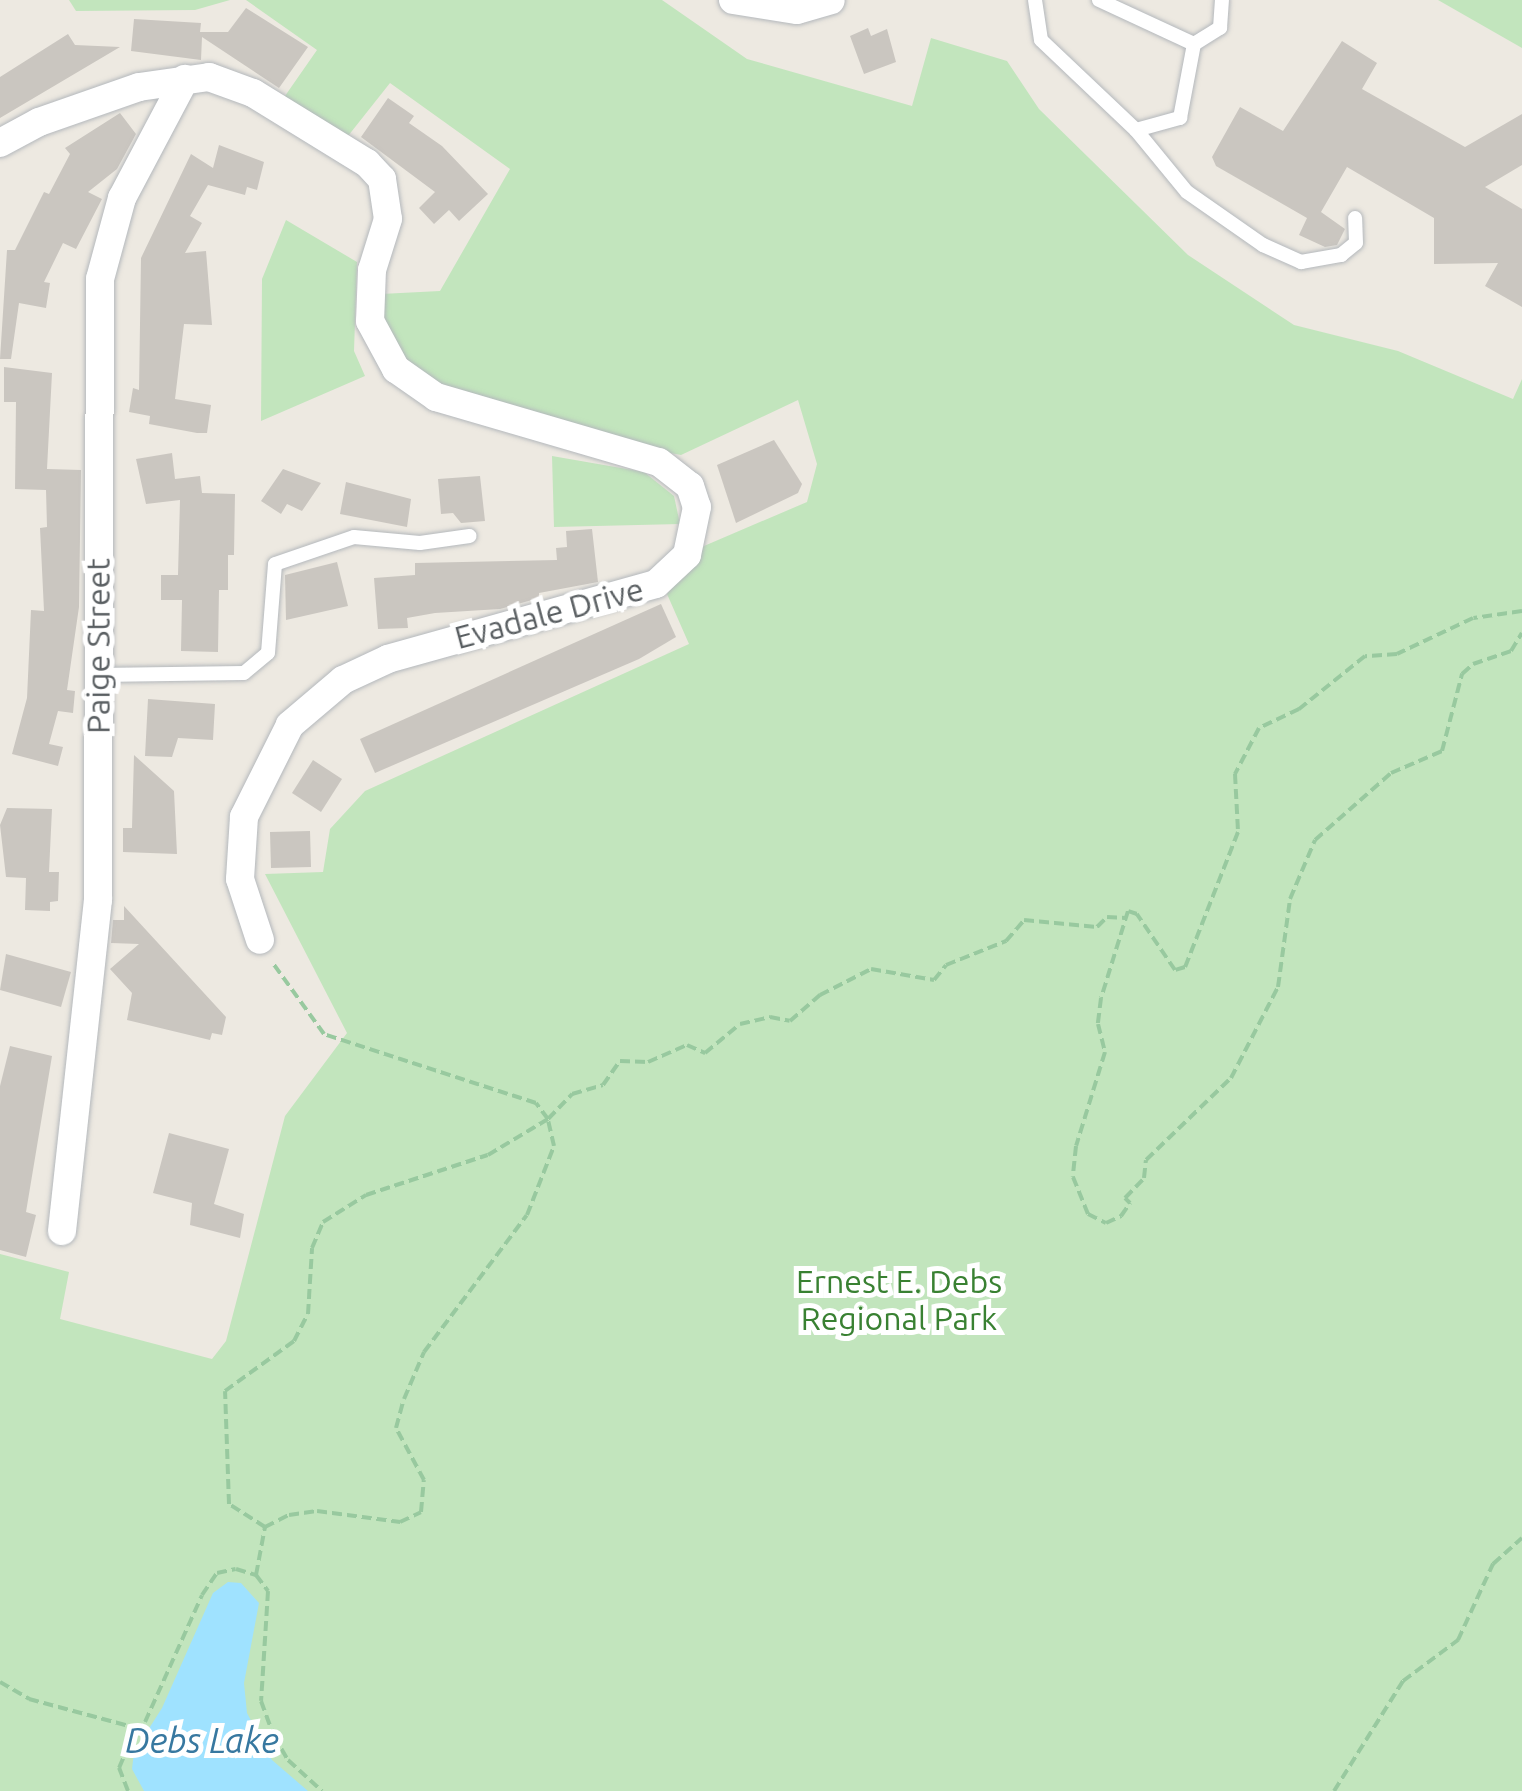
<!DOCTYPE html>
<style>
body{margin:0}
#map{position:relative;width:1522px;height:1791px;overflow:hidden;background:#ede9e1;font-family:Ubuntu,sans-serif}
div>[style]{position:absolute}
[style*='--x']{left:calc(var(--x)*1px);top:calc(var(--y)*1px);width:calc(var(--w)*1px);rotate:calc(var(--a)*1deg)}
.green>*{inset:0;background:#c2e5bd}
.water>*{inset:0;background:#9fe2ff}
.building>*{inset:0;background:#cac6c0}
.path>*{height:4px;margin-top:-2px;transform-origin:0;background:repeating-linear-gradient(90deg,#98c99f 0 10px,transparent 0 15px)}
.roads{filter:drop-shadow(0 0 2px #b4b8bc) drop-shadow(0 0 2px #b4b8bc)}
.service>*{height:14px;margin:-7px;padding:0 7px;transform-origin:7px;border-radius:7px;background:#fff}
.minor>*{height:28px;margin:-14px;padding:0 14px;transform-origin:14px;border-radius:14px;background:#fff}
span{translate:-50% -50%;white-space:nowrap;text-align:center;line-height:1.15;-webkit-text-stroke:10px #fff;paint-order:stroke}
.street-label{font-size:32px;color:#5a5f62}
.park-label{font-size:32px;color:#398132}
.water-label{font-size:35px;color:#3778a0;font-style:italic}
</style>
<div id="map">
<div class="green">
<div style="clip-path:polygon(69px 0,230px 0,195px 10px,76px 11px)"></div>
<div style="clip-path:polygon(246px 0,662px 0,747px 59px,912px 106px,931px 38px,1007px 61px,1039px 109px,1188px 255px,1294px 325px,1398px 351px,1513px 399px,1522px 379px,1522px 1791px,0 1791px,0 1254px,69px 1272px,60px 1319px,212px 1359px,226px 1341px,285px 1116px,347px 1033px,265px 874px,323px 872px,330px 829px,365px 791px,689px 644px,667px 594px,704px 546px,807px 502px,817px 464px,798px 400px,681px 455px,622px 444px,408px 373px,385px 342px,381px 294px,440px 291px,510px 169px,390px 83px,348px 136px,278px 106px,317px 50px)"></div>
<div style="clip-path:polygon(1438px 0,1522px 0,1522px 48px)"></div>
<div style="clip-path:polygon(286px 220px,357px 262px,354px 351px,365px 376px,261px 421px,262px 279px)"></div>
<div style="clip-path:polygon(552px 456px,644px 472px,674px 496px,680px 524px,554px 527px)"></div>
</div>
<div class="water">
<div style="clip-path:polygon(228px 1582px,241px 1583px,259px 1603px,244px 1683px,247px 1713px,272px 1760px,308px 1791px,144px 1791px,132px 1769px,134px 1752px,162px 1708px,213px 1593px)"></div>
</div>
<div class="building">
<div style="clip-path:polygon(246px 8px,308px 47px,279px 88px,202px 37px,201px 60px,131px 51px,134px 19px,201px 23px,200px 32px,228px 32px)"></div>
<div style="clip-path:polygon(868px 28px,871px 36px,887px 29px,896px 62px,864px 74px,850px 36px)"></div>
<div style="clip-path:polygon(68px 34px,75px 45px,120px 47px,0 118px,0 77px)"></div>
<div style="clip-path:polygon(1342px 41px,1377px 63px,1362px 89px,1465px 147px,1522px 114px,1522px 165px,1485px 187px,1522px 209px,1522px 307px,1485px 286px,1498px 263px,1434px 264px,1434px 218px,1347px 167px,1321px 212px,1345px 229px,1337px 245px,1325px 247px,1299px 235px,1307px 218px,1216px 166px,1212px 157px,1240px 107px,1283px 131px)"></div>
<div style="clip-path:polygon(388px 98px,414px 116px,409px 123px,442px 146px,488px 194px,459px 221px,449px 210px,434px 224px,419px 208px,435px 192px,361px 137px)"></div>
<div style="clip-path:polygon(120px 113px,136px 134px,117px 169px,88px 192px,102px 199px,76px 249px,63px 243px,44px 282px,50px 283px,46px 308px,19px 303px,11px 359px,0 359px,7px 250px,15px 250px,44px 192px,49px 194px,70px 154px,65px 148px)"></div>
<div style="clip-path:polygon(219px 145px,264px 162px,257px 190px,247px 187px,245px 195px,208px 185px,190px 216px,202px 223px,185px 253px,206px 251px,212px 325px,184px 324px,175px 399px,211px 405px,207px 433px,197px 433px,149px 424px,150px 416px,129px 412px,133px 388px,139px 390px,141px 258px,191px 154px,213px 168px)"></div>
<div style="clip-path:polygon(4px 367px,52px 373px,47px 469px,81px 470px,79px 607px,67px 690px,75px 691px,73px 713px,58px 711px,49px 744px,63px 747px,58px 766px,12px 754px,27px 698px,31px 610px,44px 611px,40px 528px,47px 527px,46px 490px,15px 489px,16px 402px,4px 402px)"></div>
<div style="clip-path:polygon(774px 440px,802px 484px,798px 493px,736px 523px,717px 465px)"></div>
<div style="clip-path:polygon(172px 453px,175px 479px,200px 476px,202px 493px,235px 494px,234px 555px,228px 555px,228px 590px,219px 590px,218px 652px,181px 651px,182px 600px,161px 600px,161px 575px,178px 575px,180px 500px,146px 504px,136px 459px)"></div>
<div style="clip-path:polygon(283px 469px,321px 483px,302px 511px,287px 504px,281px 514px,261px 501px)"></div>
<div style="clip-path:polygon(480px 476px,485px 521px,461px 523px,453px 513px,441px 514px,438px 479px)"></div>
<div style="clip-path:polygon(346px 482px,411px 499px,407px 527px,340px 514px)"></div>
<div style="clip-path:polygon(592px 529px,598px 582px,539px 593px,539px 598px,500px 609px,435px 613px,407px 618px,408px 628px,378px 629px,374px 578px,415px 575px,415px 563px,557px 560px,556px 548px,567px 547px,566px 531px)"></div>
<div style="clip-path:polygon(337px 562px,348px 606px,286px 620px,285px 575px)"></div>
<div style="clip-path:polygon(661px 604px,676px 637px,639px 659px,375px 773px,360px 739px)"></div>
<div style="clip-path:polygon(148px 699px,215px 704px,213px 740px,178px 738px,172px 757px,145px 756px)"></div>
<div style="clip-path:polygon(134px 755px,174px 791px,177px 854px,123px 852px,123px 828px,132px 828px)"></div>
<div style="clip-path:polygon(313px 760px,342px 779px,321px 812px,292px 793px)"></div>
<div style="clip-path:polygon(7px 808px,52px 809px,49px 872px,59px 872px,58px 901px,50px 902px,50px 911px,25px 910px,26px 878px,6px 877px,0 825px)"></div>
<div style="clip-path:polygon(310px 831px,311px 867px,271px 868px,270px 832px)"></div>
<div style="clip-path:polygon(124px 906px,226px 1017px,222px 1035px,212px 1033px,210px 1040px,127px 1020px,132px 993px,110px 969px,139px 944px,111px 943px,113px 920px,124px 920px)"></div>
<div style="clip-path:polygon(6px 954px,71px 972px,61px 1007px,0 990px)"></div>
<div style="clip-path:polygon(10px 1046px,52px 1056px,26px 1212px,36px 1215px,26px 1257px,0 1250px,0 1086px)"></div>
<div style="clip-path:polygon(169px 1133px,229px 1149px,214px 1204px,244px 1214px,240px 1238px,190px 1225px,192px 1203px,153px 1193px)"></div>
</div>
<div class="path">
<div style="--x:1522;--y:611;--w:49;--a:171.9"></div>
<div style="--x:1473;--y:618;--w:84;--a:154.7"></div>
<div style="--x:1397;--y:654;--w:32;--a:176"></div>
<div style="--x:1365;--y:656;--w:85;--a:141.2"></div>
<div style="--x:1299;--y:709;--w:44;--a:154.6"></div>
<div style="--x:1259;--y:728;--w:52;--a:117.6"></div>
<div style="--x:1235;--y:774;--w:58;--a:87"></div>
<div style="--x:1238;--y:832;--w:145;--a:111.4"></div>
<div style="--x:1185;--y:967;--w:10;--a:163"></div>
<div style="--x:1175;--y:970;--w:68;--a:-124.2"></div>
<div style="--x:1137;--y:914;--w:9;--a:-162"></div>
<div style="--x:1128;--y:911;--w:91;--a:107.2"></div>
<div style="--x:1101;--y:998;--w:26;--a:97"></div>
<div style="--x:1098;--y:1024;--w:29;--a:76"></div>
<div style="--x:1105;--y:1052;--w:98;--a:107.1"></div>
<div style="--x:1076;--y:1146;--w:31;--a:96"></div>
<div style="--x:1073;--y:1177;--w:40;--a:68"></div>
<div style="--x:1088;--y:1214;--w:20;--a:27"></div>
<div style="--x:1106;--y:1223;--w:17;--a:-25"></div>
<div style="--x:1121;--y:1216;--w:16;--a:-55"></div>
<div style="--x:1130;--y:1203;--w:7;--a:-135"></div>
<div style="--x:1125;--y:1198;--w:28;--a:-46"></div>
<div style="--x:1144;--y:1178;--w:18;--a:-84"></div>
<div style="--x:1146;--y:1160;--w:118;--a:-44"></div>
<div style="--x:1231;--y:1078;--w:102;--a:-62.7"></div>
<div style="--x:1278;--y:987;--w:89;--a:-82.2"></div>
<div style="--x:1290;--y:899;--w:64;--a:-67"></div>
<div style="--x:1315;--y:840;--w:101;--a:-41.4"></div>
<div style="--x:1391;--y:773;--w:56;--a:-23.3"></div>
<div style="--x:1442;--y:751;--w:80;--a:-75.4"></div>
<div style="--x:1462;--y:674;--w:15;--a:-42"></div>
<div style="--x:1473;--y:664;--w:40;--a:-18.9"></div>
<div style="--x:1511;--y:651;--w:21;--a:-59"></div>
<div style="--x:265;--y:1527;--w:43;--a:-147.4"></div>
<div style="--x:229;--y:1504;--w:113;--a:-92"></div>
<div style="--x:225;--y:1391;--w:85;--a:-35.9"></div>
<div style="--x:294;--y:1341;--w:30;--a:-63"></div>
<div style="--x:308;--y:1314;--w:66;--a:-86.5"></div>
<div style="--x:312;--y:1248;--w:28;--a:-67"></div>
<div style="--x:323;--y:1222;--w:51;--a:-32.1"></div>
<div style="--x:366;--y:1195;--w:128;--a:-18.2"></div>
<div style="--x:488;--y:1155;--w:70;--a:-31"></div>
<div style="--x:548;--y:1119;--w:35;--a:-46"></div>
<div style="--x:572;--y:1094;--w:32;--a:-16"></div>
<div style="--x:603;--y:1085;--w:29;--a:-55"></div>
<div style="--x:620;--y:1061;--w:28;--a:2"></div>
<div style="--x:648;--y:1062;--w:43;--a:-23.6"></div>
<div style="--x:687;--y:1045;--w:20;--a:24"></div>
<div style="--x:705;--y:1053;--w:45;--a:-39.6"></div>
<div style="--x:740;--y:1024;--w:31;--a:-13"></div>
<div style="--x:770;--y:1017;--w:20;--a:11"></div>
<div style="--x:790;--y:1021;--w:40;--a:-41"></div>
<div style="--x:820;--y:995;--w:57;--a:-27"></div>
<div style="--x:871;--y:969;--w:64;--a:9.9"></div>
<div style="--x:934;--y:980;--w:19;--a:-51"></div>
<div style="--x:946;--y:965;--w:65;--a:-21.8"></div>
<div style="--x:1006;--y:941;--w:28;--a:-49"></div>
<div style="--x:1024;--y:920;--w:73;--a:5.5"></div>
<div style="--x:1097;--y:927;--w:14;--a:-45"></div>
<div style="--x:1107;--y:917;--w:19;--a:3"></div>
<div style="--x:256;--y:1575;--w:49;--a:-79.4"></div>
<div style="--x:265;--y:1527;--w:27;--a:-27"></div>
<div style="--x:289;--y:1515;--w:28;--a:-8"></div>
<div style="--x:317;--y:1511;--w:84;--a:7.5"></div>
<div style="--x:400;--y:1522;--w:23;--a:-25"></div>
<div style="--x:421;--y:1512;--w:32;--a:-85"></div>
<div style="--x:424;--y:1480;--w:59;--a:-118.3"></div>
<div style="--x:396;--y:1428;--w:30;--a:-75"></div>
<div style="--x:404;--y:1399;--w:51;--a:-66.9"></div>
<div style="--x:424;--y:1352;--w:171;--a:-53.1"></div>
<div style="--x:527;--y:1215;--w:74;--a:-68.6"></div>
<div style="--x:554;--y:1146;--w:28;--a:-103"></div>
<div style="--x:548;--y:1119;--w:20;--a:-127"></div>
<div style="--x:536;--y:1103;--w:223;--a:-162"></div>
<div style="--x:324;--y:1034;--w:89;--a:-125.8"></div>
<div style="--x:0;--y:1682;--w:34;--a:30"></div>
<div style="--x:29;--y:1699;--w:115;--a:15.1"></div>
<div style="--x:128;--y:1791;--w:25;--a:-111"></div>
<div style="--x:119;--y:1768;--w:25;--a:-67"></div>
<div style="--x:129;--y:1745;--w:28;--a:-55"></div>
<div style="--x:145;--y:1722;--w:139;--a:-65.8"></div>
<div style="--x:202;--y:1595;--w:27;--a:-56"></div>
<div style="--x:217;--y:1573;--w:19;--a:-12"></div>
<div style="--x:236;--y:1569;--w:21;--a:17"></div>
<div style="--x:256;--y:1575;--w:20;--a:53"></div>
<div style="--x:268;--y:1591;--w:110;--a:93.6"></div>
<div style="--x:261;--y:1701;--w:37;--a:70"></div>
<div style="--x:274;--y:1736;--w:28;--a:60"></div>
<div style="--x:288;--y:1760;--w:46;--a:42.4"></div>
<div style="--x:1334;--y:1791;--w:130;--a:-57.9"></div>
<div style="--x:1403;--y:1681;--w:69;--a:-36.7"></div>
<div style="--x:1458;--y:1640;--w:84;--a:-65.3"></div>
<div style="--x:1493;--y:1564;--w:39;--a:-42"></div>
</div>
<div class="roads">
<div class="service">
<div style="--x:1035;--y:0;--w:40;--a:81.5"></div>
<div style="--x:1041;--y:40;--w:131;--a:43.5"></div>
<div style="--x:1136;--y:130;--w:46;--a:-15.3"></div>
<div style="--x:1180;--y:118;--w:75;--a:-79.3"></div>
<div style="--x:1099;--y:0;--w:105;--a:24.9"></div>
<div style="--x:1194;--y:44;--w:31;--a:-32"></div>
<div style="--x:1220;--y:28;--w:28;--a:-86"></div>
<div style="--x:1136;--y:130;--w:80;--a:50.6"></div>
<div style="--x:1187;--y:192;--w:93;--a:34.9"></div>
<div style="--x:1263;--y:245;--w:42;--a:24.1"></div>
<div style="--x:1301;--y:262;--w:41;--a:-9.9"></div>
<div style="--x:1341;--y:255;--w:19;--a:-39"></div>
<div style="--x:1356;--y:243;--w:25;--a:-92"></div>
<div style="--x:98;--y:675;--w:146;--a:-0.8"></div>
<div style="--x:244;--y:673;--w:31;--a:-40"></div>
<div style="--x:268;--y:653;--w:89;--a:-85.5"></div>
<div style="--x:275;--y:564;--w:83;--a:-18.9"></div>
<div style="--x:354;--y:537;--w:66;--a:5.2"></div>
<div style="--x:420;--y:543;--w:50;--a:-8"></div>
</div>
<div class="minor">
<div style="--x:733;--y:0;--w:65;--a:8.9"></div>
<div style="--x:797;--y:10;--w:35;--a:-16"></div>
<div style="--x:0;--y:143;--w:44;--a:-28.3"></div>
<div style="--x:39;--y:122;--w:106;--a:-19.3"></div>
<div style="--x:139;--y:87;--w:71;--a:-8.1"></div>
<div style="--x:209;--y:77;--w:47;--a:20"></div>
<div style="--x:253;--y:93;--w:134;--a:31.6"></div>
<div style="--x:367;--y:163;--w:22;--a:47"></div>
<div style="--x:382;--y:179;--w:40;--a:81.5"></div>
<div style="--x:388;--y:219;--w:53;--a:107.4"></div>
<div style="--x:372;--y:270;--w:51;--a:92.2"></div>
<div style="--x:370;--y:321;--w:55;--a:61.6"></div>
<div style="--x:396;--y:369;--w:49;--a:35"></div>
<div style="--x:436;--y:397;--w:232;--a:16.3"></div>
<div style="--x:659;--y:462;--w:39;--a:38"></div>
<div style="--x:690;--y:486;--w:22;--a:72"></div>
<div style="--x:697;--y:507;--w:49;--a:101.8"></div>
<div style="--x:687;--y:555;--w:42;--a:136.9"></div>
<div style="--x:656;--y:584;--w:278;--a:164.4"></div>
<div style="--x:388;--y:659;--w:50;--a:155"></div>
<div style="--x:343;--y:680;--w:70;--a:139.7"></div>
<div style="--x:290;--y:725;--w:103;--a:116.6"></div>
<div style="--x:244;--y:817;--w:62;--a:93.7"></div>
<div style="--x:240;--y:879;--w:64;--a:71.8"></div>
<div style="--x:62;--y:1231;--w:333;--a:-83.8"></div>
<div style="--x:98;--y:900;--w:621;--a:-89.82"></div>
<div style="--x:100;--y:279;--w:84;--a:-74.8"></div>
<div style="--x:122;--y:198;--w:135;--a:-62.1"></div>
</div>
</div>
<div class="street-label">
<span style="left:549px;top:613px;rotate:-15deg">Evadale Drive</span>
<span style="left:98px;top:646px;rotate:-90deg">Paige Street</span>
</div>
<div class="park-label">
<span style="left:899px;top:1300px">Ernest E. Debs<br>Regional Park</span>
</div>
<div class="water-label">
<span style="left:202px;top:1740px">Debs Lake</span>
</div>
</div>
